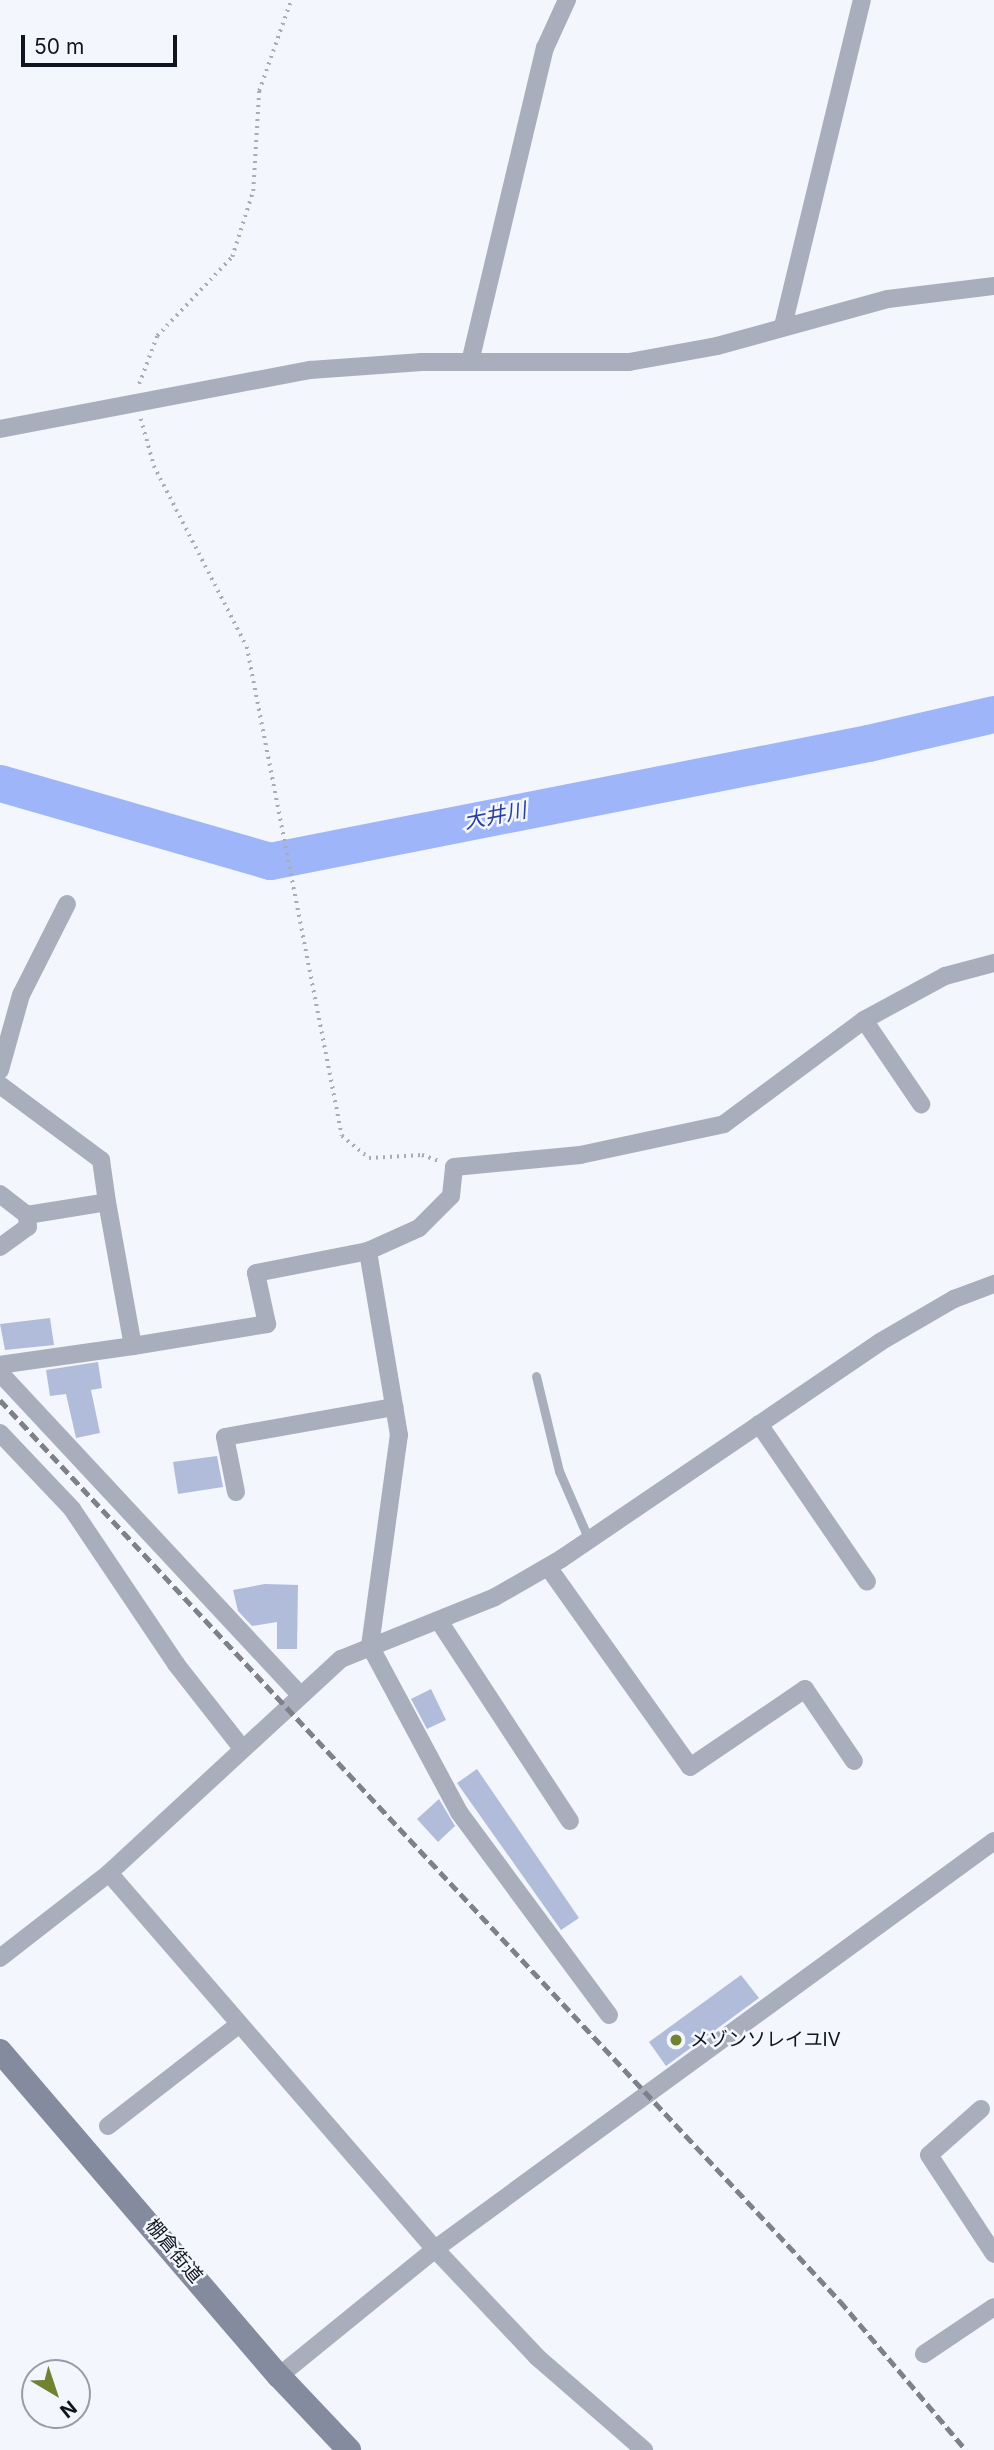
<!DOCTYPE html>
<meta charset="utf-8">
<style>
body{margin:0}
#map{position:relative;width:994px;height:2450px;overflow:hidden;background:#f4f6fd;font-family:Inter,"Noto Sans JP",sans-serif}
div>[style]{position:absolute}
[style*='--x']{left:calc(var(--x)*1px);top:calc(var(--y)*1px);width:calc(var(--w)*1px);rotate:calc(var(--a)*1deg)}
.river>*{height:37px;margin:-18.5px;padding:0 18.5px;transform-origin:18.5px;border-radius:18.5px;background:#9eb5f9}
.building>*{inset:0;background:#b1bcda}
.path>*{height:3.5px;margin-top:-1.75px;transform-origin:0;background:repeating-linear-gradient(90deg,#aaacb5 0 2px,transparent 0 7px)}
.lane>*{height:9px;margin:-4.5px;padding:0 4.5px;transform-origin:4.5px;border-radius:4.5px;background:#a9aebc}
.street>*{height:18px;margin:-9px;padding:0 9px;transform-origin:9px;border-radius:9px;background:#a9aebc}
.secondary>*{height:24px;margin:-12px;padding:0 12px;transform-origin:12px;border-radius:12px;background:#848b9f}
.rail>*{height:5px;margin-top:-2.5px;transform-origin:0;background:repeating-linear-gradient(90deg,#7e818a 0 10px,transparent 0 15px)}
.dots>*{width:19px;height:19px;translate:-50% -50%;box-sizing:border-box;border:4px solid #f4f6fd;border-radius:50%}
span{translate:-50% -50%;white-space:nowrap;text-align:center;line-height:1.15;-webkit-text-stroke:5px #f4f6fd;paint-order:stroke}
.poi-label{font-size:19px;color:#111520}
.left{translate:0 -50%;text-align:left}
.street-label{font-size:19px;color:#111520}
.water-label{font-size:21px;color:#2c3f9e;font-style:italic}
.north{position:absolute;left:21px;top:2359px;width:70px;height:70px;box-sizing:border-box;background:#f4f6fd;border:2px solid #999ca5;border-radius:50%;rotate:141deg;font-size:19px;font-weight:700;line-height:28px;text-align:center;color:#111520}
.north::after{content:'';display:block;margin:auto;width:24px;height:32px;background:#718231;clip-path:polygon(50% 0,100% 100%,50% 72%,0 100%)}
.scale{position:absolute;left:21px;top:35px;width:156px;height:32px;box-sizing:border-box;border:4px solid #111520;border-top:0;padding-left:9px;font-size:21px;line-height:24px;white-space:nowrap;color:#111520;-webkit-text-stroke:5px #f4f6fd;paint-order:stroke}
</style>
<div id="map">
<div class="river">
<div style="--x:0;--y:783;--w:281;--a:16.1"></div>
<div style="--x:270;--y:861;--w:610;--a:-11.16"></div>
<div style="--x:868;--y:743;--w:129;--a:-13"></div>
</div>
<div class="building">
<div style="clip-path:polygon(50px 1318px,54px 1345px,5px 1350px,0 1324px)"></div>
<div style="clip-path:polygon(98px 1362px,102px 1388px,91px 1390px,100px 1433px,76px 1438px,66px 1394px,50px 1396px,46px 1370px)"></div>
<div style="clip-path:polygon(217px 1456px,223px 1487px,178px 1494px,173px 1462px)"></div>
<div style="clip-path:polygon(265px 1584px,298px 1585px,297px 1649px,277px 1649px,277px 1622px,252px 1626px,238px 1611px,233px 1590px)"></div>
<div style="clip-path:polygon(431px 1689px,446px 1720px,427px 1729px,411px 1699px)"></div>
<div style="clip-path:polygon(477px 1769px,579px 1918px,561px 1930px,457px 1783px)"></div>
<div style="clip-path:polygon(439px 1799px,455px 1826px,438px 1842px,417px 1819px)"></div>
<div style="clip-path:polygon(741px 1975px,759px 1998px,666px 2066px,649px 2042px)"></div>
</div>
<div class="path">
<div style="--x:139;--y:384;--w:51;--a:-69.4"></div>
<div style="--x:157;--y:336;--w:109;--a:-46.5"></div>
<div style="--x:232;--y:257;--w:69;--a:-72.3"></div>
<div style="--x:253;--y:191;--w:100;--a:-86.6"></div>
<div style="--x:259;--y:91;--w:96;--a:-70.6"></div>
<div style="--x:141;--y:419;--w:49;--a:74.5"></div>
<div style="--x:154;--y:466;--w:203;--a:62.8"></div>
<div style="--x:247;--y:647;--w:498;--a:79"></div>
<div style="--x:342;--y:1136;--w:35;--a:39"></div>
<div style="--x:369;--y:1158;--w:53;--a:-3.2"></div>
<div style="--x:422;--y:1155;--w:18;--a:19"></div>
</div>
<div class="lane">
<div style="--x:536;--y:1376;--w:98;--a:76.4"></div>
<div style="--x:559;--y:1471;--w:75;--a:66.5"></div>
</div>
<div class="street">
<div style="--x:783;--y:326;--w:335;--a:-76.4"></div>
<div style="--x:470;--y:362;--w:323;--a:-76.6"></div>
<div style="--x:545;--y:48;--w:53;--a:-65.4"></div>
<div style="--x:0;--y:429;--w:316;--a:-10.8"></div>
<div style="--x:310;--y:370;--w:112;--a:-4.1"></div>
<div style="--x:422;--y:362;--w:207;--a:0"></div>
<div style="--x:629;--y:362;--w:89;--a:-10.3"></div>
<div style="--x:717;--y:346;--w:177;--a:-15.4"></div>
<div style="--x:888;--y:299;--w:107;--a:-7"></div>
<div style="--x:864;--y:1020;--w:102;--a:55.8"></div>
<div style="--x:0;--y:1070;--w:78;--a:-74.4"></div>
<div style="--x:21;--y:995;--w:102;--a:-63.2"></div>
<div style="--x:0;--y:1085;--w:126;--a:36.6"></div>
<div style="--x:101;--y:1160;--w:42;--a:81.9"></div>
<div style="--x:0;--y:1194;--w:34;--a:38"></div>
<div style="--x:0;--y:1247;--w:34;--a:-36"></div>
<div style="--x:28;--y:1227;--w:12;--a:-95"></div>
<div style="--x:27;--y:1215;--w:81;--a:-9.2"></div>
<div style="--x:107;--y:1202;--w:146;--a:79.8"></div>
<div style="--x:133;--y:1346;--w:134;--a:171.9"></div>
<div style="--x:133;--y:1346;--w:136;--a:-9.3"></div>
<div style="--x:267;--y:1324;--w:52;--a:-102.2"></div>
<div style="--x:256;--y:1273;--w:114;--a:-11.1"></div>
<div style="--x:0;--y:1373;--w:439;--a:47"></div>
<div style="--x:759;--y:1424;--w:191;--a:55.6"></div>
<div style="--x:0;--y:1433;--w:105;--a:46.5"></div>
<div style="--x:72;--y:1509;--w:187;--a:56.1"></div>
<div style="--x:176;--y:1664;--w:105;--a:51.9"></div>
<div style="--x:236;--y:1492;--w:56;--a:-101.3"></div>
<div style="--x:225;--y:1437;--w:172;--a:-10.1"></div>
<div style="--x:548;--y:1567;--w:245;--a:54.6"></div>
<div style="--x:690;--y:1767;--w:139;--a:-34.1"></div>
<div style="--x:805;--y:1689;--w:87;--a:55.8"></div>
<div style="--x:439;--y:1621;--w:239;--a:56.8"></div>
<div style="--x:109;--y:1873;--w:498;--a:49.1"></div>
<div style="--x:435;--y:2249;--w:149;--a:46.6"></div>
<div style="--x:537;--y:2357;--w:142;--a:41"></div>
<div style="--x:0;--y:1958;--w:138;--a:-37.9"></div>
<div style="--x:109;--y:1873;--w:316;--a:-42.7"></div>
<div style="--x:341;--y:1659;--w:166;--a:-21.9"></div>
<div style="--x:495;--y:1597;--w:76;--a:-29.9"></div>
<div style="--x:561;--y:1559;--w:386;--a:-34.2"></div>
<div style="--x:880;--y:1342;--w:86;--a:-30.2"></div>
<div style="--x:954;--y:1299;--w:43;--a:-20.6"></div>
<div style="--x:609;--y:2015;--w:252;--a:-126.5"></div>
<div style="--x:459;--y:1812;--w:188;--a:-118.2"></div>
<div style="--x:370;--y:1646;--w:213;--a:-82.2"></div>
<div style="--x:399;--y:1435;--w:187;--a:-99.6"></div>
<div style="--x:368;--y:1251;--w:56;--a:-24.3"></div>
<div style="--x:419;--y:1228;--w:45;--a:-45"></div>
<div style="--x:451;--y:1196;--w:29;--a:-84"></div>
<div style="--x:454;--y:1167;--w:127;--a:-5.4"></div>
<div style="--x:580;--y:1155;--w:147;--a:-12.1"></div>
<div style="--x:724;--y:1124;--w:174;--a:-36.6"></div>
<div style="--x:864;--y:1020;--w:92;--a:-28.5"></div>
<div style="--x:945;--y:976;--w:51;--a:-14.9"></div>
<div style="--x:981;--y:2109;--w:69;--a:138.5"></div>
<div style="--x:929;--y:2155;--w:118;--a:56.7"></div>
<div style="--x:108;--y:2126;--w:163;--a:-37.8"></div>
<div style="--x:924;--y:2354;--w:84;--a:-33.9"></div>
<div style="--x:279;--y:2376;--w:201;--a:-39.1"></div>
<div style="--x:435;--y:2249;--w:692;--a:-36.12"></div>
</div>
<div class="secondary">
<div style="--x:0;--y:2051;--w:428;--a:49.4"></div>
<div style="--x:279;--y:2376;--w:102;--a:46.6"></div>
</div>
<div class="rail">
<div style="--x:0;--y:1400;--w:1232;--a:47.01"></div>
<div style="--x:840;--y:2301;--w:195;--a:49.8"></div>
</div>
<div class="dots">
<div style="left:676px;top:2040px;background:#718231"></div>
</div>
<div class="poi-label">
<span class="left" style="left:690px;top:2040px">メゾンソレイユⅣ</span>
</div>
<div class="street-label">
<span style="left:174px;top:2251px;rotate:50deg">棚倉街道</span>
</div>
<div class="water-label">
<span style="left:495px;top:816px;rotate:-11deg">大井川</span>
</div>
<div class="north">N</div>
<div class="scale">50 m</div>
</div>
